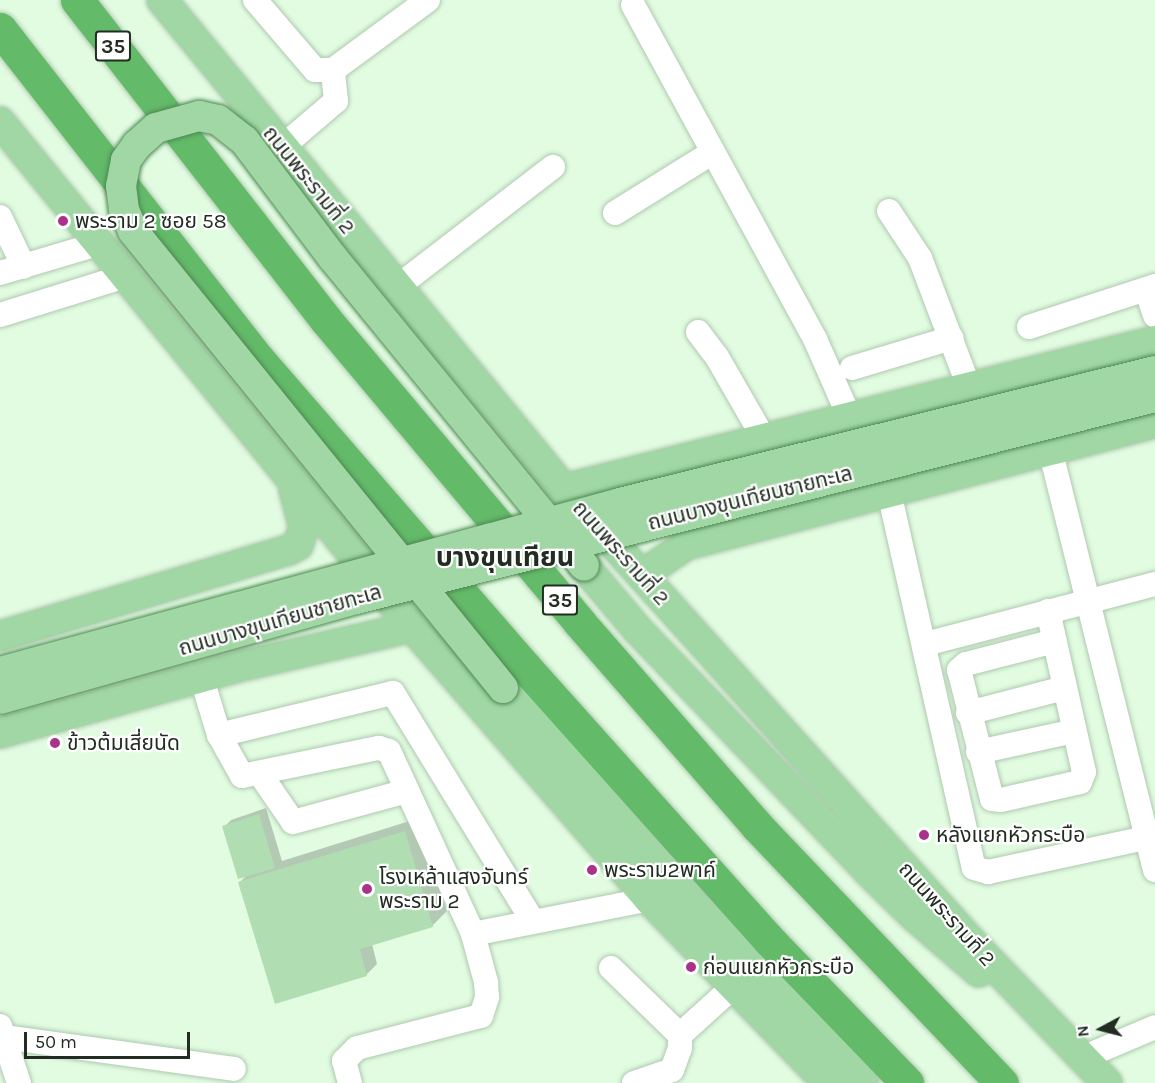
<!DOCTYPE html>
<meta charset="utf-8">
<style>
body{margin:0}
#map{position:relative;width:1155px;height:1083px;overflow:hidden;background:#e2fce2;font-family:Karla,"Noto Sans Thai",sans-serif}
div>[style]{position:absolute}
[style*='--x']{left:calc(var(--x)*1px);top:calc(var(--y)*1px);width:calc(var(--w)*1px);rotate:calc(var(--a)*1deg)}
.shadow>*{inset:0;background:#0003}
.building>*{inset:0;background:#b0ddb1}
.roads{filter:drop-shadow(0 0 2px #afc9af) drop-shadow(0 0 2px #afc9af)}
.minor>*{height:24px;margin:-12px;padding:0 12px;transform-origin:12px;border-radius:12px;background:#fff}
.major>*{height:30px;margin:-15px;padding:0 15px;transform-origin:15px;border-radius:15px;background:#a1d6a5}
.highway>*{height:33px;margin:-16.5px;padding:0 16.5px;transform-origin:16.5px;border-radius:16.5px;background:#63ba69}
.bridges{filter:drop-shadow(0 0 2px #4c8850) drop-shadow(0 0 2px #4c8850)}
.major-bridge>*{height:30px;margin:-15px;padding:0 15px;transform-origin:15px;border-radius:15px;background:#a1d6a5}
.dots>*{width:16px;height:16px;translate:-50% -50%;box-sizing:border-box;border:3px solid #fff;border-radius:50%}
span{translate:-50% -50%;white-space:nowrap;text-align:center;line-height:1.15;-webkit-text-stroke:4.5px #fff;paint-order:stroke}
.shield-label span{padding:2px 4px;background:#fff;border:2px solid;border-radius:4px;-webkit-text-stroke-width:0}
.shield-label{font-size:20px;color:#222c22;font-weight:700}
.street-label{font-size:21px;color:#222c22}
.poi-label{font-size:21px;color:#222c22}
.left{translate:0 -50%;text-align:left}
.district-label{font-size:27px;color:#222c22;font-weight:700}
.north{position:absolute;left:1071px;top:999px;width:60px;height:60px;-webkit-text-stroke:4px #fff;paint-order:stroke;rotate:263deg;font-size:16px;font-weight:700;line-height:24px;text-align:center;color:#222c22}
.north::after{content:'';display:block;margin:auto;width:21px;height:27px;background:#222c22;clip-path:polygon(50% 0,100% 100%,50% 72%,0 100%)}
.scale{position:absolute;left:24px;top:1032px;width:166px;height:27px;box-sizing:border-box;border:3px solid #222c22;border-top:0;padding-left:8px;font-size:18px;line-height:21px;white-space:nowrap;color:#222c22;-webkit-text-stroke:4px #fff;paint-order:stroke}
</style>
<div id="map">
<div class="shadow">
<div style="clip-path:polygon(266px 808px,282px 861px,419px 818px,447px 911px,432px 926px,372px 944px,377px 964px,366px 975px,240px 882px,247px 875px,224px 827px,231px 820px)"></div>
</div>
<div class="building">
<div style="clip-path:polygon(259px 814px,275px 868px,238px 879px,222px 826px)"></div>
<div style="clip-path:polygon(405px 831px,433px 927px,360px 949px,367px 976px,275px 1004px,238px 882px)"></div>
</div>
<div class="roads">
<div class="minor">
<div style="--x:255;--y:0;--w:92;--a:49.4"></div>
<div style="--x:315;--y:70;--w:18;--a:0"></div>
<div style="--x:333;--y:70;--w:118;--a:-36.4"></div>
<div style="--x:633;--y:5;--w:380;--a:61.4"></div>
<div style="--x:815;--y:339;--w:84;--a:66.2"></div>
<div style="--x:282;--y:147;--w:71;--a:-40.4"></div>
<div style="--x:336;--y:101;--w:31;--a:-96"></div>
<div style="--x:889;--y:211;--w:56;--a:56.6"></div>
<div style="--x:920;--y:258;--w:138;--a:69.2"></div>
<div style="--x:615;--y:213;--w:115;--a:-31.9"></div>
<div style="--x:0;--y:217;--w:55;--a:64.4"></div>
<div style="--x:0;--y:273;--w:101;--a:-16.6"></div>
<div style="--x:397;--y:287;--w:197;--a:-37.6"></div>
<div style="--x:1146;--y:289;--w:28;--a:71"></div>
<div style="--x:0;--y:315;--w:128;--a:-17.3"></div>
<div style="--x:1029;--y:327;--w:133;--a:-18"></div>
<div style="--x:698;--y:332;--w:31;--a:53"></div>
<div style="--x:717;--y:357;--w:92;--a:60.1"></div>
<div style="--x:852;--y:368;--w:104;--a:-16.7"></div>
<div style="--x:1050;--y:449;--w:434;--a:76"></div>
<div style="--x:889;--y:492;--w:385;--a:77.3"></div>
<div style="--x:974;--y:868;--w:15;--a:16"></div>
<div style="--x:988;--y:872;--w:171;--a:-12.2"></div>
<div style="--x:1048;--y:611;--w:165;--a:77.4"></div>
<div style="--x:1084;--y:772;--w:11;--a:112"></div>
<div style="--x:1080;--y:782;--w:81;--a:167.2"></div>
<div style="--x:1001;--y:800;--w:9;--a:-174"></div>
<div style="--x:992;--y:799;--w:133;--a:-104.3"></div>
<div style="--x:959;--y:670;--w:9;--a:-41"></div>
<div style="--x:966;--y:664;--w:91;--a:-14.6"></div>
<div style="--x:925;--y:644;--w:238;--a:-14.6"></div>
<div style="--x:202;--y:679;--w:59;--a:73.1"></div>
<div style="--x:219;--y:735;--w:47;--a:60.7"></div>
<div style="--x:242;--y:776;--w:140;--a:-11.6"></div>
<div style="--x:379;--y:748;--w:10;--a:17"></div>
<div style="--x:389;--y:751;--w:201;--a:65.3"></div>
<div style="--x:473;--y:934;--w:179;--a:-11.2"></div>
<div style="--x:968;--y:713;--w:100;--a:-14.5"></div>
<div style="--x:219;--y:735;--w:179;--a:-13.6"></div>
<div style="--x:393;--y:693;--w:266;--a:58.5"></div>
<div style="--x:978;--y:752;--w:98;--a:-12.3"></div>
<div style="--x:260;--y:774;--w:58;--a:55.5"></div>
<div style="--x:293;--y:822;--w:118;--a:-15.2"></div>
<div style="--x:611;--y:968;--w:96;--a:44.2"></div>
<div style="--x:680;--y:1035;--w:72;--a:-42.2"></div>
<div style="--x:0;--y:1026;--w:60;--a:71.6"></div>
<div style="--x:4;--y:1037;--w:232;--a:7.9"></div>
<div style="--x:1082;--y:1058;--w:79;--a:-23"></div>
<div style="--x:350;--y:1083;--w:23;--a:-105"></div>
<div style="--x:344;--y:1061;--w:18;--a:-45"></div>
<div style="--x:357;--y:1048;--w:128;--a:-14.5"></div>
<div style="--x:481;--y:1016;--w:20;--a:-72"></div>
<div style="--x:487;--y:997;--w:15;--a:-94"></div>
<div style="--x:486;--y:982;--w:50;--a:-105.2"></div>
<div style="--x:634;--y:1083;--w:40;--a:-18.9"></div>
<div style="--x:672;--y:1070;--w:23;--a:-70"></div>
<div style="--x:680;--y:1048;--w:13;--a:-90"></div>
</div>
<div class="major">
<div style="--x:162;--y:0;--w:633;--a:50.58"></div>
<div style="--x:564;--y:489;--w:616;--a:48.03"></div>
<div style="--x:976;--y:947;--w:189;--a:46.1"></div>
<div style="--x:0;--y:122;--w:652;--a:50.79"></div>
<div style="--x:412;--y:627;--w:361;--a:48.9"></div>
<div style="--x:649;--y:899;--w:257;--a:45.8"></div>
<div style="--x:564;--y:489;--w:609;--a:-14.06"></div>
<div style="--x:584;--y:566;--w:82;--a:49.9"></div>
<div style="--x:637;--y:629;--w:336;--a:46.3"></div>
<div style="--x:869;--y:872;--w:64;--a:44.4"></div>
<div style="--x:915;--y:917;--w:84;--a:40.7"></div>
<div style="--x:642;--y:575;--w:53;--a:-34.3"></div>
<div style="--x:686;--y:545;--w:485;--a:-14.6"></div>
<div style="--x:0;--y:636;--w:302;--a:-16.6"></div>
<div style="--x:289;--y:550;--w:10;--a:-29"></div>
<div style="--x:298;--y:545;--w:19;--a:-72"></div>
<div style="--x:304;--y:527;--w:38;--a:-105"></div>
<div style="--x:503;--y:688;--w:295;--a:48.7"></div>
<div style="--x:698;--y:910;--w:239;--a:46.4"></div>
<div style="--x:0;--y:733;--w:255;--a:-15.5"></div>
<div style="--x:246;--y:665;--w:170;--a:-12.9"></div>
</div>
<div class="highway">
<div style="--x:77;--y:0;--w:405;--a:52.1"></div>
<div style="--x:326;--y:320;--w:395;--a:50"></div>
<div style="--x:580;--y:623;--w:269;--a:48.9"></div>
<div style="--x:757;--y:826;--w:355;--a:46.4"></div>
<div style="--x:0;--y:29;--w:419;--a:52"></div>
<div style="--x:258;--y:359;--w:408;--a:49.1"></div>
<div style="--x:525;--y:667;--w:366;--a:48.2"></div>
<div style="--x:769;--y:940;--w:199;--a:46"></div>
</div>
</div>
<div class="bridges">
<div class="major-bridge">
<div style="--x:0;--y:672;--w:643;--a:-15.25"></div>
<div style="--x:620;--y:503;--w:551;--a:-13.86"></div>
<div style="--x:503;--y:688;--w:588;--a:-128.99"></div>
<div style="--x:133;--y:231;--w:23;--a:-113"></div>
<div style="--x:124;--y:210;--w:24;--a:-97"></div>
<div style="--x:121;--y:186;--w:26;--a:-79"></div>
<div style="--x:126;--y:160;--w:19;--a:-54"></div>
<div style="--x:137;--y:145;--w:25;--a:-42"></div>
<div style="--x:156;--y:128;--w:45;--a:-15.6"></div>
<div style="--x:199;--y:116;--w:19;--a:12"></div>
<div style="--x:218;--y:120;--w:33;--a:38"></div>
<div style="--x:244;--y:140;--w:148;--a:53"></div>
<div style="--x:333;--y:258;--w:397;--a:50.8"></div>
<div style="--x:0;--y:699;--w:370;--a:-15.7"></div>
<div style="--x:356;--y:599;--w:824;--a:-14.19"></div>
</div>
</div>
<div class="dots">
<div style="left:63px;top:221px;background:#aa3288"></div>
<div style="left:55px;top:743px;background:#aa3288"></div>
<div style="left:924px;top:835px;background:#aa3288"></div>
<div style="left:592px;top:870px;background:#aa3288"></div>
<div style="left:367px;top:889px;background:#aa3288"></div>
<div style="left:691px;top:967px;background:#aa3288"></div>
</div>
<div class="shield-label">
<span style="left:113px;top:46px">35</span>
<span style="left:560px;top:600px">35</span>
</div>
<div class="street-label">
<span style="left:309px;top:180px;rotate:51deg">ถนนพระรามที่ 2</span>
<span style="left:750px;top:498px;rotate:-14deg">ถนนบางขุนเทียนชายทะเล</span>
<span style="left:621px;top:553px;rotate:48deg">ถนนพระรามที่ 2</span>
<span style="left:280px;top:620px;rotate:-16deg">ถนนบางขุนเทียนชายทะเล</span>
<span style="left:947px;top:914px;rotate:48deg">ถนนพระรามที่ 2</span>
</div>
<div class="poi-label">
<span class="left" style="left:75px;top:221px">พระราม 2 ซอย 58</span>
<span class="left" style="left:67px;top:743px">ข้าวต้มเสี่ยนัด</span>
<span class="left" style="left:936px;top:835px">หลังแยกหัวกระบือ</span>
<span class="left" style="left:604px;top:870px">พระราม2พาค์</span>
<span class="left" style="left:379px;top:889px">โรงเหล้าแสงจันทร์<br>พระราม 2</span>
<span class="left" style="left:703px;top:967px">ก่อนแยกหัวกระบือ</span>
</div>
<div class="district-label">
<span style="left:505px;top:558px">บางขุนเทียน</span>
</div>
<div class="north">N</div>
<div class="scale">50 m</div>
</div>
